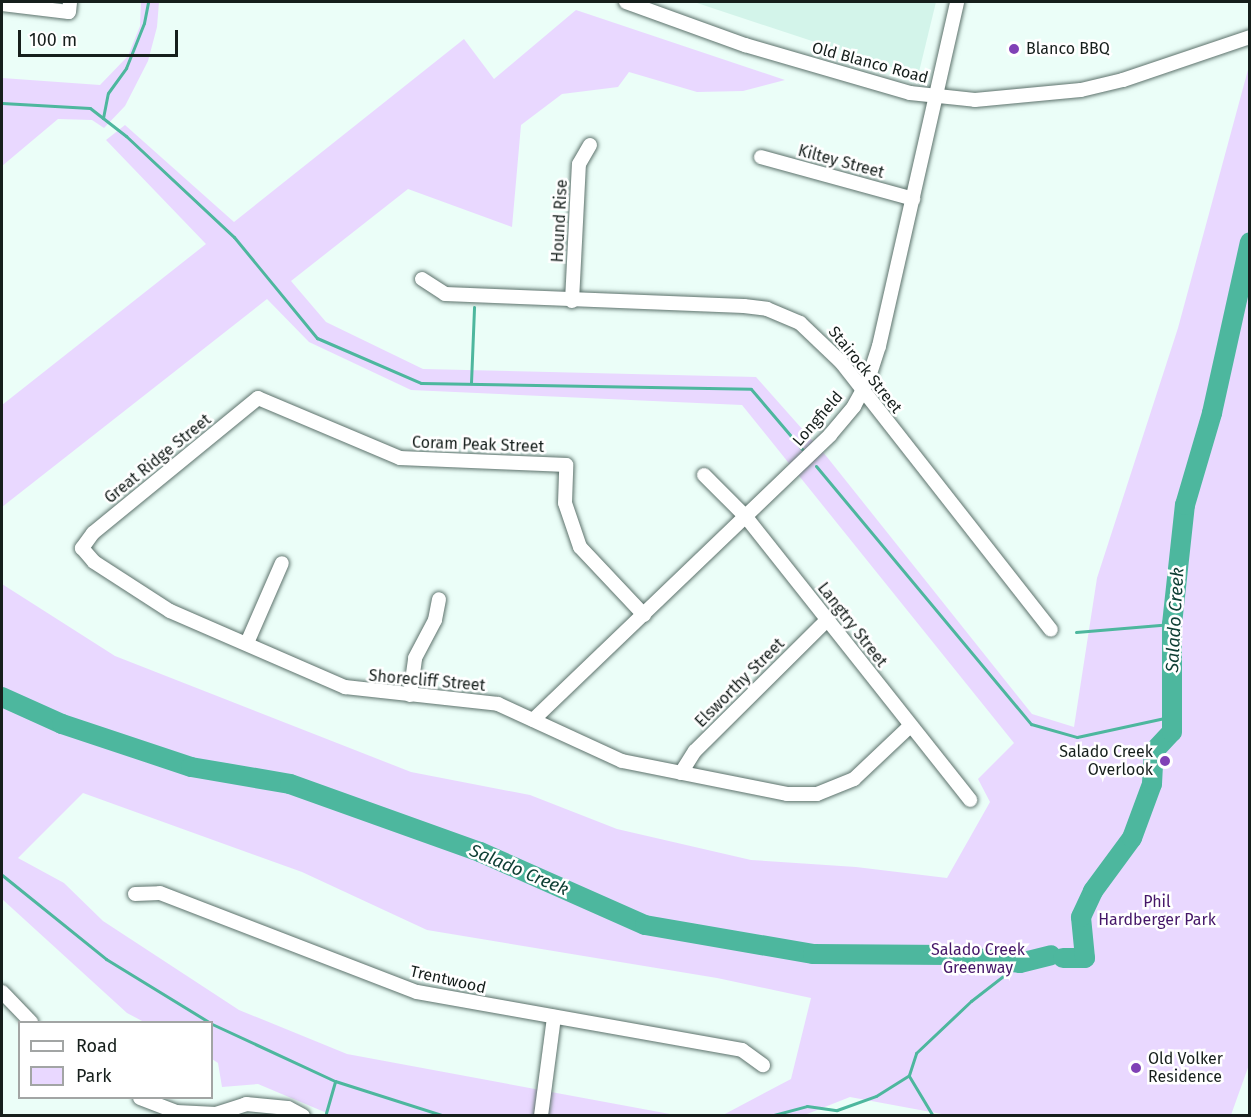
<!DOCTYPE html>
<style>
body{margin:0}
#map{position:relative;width:1251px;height:1117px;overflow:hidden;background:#ebfef8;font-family:"Fira Sans",sans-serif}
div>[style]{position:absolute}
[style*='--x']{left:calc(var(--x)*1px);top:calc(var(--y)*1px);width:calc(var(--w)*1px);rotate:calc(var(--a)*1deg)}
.built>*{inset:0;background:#d3f4ea}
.green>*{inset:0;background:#e9d8ff}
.stream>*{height:3px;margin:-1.5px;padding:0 1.5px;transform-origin:1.5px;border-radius:1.5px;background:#4db79e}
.river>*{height:20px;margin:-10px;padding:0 10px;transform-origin:10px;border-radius:10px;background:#4db79e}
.roads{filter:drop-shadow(0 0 2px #5d726c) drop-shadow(0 0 2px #5d726c)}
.minor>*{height:14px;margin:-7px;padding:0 7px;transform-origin:7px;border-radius:7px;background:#fff}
.dots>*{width:16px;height:16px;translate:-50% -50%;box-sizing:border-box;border:3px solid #fff;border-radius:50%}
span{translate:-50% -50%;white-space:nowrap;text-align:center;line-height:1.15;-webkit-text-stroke:5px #fff;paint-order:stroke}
.poi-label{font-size:16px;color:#161f1c}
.left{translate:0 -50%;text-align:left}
.right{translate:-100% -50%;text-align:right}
.street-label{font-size:16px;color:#161f1c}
.park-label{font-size:16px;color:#451768}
.water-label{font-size:18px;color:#0e3e34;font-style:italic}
.frame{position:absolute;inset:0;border:3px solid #161f1c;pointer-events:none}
.legend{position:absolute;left:18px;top:1021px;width:195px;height:78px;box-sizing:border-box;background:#fff;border:2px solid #a2a5a4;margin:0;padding:8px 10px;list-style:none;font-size:18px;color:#161f1c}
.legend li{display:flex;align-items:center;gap:12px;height:30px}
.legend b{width:30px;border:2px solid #a2a5a4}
.scale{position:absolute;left:18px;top:30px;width:160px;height:27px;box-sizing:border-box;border:3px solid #161f1c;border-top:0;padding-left:8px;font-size:18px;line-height:21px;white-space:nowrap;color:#161f1c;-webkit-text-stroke:4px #fff;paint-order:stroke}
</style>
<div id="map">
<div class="built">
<div style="clip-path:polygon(694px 2px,936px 2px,918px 76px)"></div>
</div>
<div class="green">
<div style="clip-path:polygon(141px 2px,159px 2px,157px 27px,148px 61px,125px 106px,104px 128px,92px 120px,58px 119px,2px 166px,2px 78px,100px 85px,128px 56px,140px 26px)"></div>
<div style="clip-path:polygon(evenodd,576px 10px,785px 80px,743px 91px,697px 92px,629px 72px,618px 87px,562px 94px,521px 125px,512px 227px,408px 189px,291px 281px,326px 322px,423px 369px,756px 377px,827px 457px,1032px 714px,1074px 727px,1097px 578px,1178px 328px,1249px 66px,1250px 1062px,1231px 1115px,947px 1115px,850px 1097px,802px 1116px,334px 1116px,258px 1084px,222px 1087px,218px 1063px,212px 1059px,212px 1022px,144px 1022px,127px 1013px,2px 899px,2px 584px,115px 656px,411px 772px,530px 795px,617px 829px,751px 860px,856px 867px,947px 878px,990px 802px,978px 779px,1014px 743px,742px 405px,411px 390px,309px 342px,267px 299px,2px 507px,2px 405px,206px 244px,106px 140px,125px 125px,234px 222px,464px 39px,494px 79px,576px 10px,83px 793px,302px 872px,427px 930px,717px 978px,811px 998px,791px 1079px,723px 1115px,670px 1114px,347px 1054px,239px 1010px,103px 921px,64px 883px,18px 858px,83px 793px)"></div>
</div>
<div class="stream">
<div style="--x:2;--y:103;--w:88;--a:3.3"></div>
<div style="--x:90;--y:108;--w:46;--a:37.9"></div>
<div style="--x:126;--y:136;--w:148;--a:43.1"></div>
<div style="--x:234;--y:237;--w:131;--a:50.6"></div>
<div style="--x:317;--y:338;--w:113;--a:23.4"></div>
<div style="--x:421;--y:383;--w:330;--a:1"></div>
<div style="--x:751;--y:389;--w:79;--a:49.6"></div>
<div style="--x:103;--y:118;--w:25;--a:-79"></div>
<div style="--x:108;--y:93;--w:31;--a:-54"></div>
<div style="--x:126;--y:68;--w:48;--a:-68.2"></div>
<div style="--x:144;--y:23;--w:21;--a:-79"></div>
<div style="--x:471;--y:383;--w:76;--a:-87.7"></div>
<div style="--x:816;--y:466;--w:336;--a:50.2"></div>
<div style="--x:1031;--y:724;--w:48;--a:15.8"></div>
<div style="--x:1077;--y:737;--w:99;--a:-12.2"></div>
<div style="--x:1076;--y:632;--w:96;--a:-4.8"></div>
<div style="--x:2;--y:875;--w:134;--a:38.9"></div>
<div style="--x:106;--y:959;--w:121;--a:31.5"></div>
<div style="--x:212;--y:1024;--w:136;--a:24.9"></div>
<div style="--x:335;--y:1081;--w:115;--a:17.7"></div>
<div style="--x:909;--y:1076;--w:47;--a:59"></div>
<div style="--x:326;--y:1113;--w:33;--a:-74"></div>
<div style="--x:770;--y:1116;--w:38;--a:-15"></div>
<div style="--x:807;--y:1106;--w:30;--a:8"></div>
<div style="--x:837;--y:1110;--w:41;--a:-19.7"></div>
<div style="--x:876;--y:1096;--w:39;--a:-32"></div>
<div style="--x:909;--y:1075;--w:23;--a:-72"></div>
<div style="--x:916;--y:1053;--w:76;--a:-43.4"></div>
<div style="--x:971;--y:1001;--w:62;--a:-37.8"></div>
</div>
<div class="river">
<div style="--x:2;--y:697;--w:66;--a:24.2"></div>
<div style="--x:62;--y:724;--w:136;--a:18.4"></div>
<div style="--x:191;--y:767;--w:100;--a:9.7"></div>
<div style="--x:290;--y:784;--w:202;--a:19.7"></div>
<div style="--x:480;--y:852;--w:180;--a:23.9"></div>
<div style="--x:645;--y:925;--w:170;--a:9.8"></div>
<div style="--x:813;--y:954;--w:136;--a:0.4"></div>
<div style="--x:949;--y:955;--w:71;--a:6.4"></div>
<div style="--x:1020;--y:963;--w:32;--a:-14"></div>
<div style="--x:1063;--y:958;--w:22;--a:0"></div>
<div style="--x:1085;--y:958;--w:41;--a:-95.6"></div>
<div style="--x:1081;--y:917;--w:29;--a:-65"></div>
<div style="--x:1093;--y:891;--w:66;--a:-53.7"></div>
<div style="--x:1132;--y:838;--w:58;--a:-69.7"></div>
<div style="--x:1152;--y:784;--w:33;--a:-87"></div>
<div style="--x:1154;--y:751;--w:26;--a:-47"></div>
<div style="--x:1172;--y:732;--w:108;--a:-90"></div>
<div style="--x:1172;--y:624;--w:120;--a:-83.8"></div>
<div style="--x:1185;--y:505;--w:96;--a:-73.6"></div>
<div style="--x:1212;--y:413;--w:175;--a:-77.5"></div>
</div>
<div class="roads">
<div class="minor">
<div style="--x:626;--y:2;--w:127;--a:19.9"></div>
<div style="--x:745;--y:45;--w:172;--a:16.2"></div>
<div style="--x:910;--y:93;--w:65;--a:6.1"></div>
<div style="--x:975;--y:100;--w:106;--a:-5.4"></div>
<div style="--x:1081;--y:90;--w:43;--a:-13.4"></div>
<div style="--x:1123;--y:80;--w:134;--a:-18.7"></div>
<div style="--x:2;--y:4;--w:67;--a:6.8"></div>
<div style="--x:69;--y:12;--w:10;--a:-84"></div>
<div style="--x:761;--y:157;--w:158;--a:15.4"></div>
<div style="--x:422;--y:279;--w:27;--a:33"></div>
<div style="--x:445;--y:294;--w:299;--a:2.3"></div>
<div style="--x:744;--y:306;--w:23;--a:7"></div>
<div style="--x:767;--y:309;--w:36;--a:23"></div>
<div style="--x:800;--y:323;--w:57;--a:43.6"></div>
<div style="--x:841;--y:362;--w:340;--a:51.9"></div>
<div style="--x:572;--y:301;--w:137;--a:-87.1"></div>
<div style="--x:579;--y:164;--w:22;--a:-60"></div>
<div style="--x:704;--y:475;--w:59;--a:45"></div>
<div style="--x:746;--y:517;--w:361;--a:51.6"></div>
<div style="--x:644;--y:615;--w:93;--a:-133.3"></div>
<div style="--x:580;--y:547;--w:46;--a:-108.8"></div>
<div style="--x:565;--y:503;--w:38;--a:-88"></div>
<div style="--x:566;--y:465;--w:166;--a:-177.6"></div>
<div style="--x:400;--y:458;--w:154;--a:-157.1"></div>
<div style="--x:258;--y:398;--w:213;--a:140.7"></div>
<div style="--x:93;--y:533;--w:19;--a:126"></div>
<div style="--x:82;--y:548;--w:18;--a:49"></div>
<div style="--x:94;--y:562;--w:90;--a:32.8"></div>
<div style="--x:170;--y:611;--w:191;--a:23.5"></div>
<div style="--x:345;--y:687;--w:154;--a:6.3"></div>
<div style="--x:498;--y:704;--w:136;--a:24.7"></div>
<div style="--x:622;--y:761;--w:168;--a:11.3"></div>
<div style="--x:787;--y:794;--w:30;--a:0"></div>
<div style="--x:817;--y:794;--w:40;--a:-22"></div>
<div style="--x:854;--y:779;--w:77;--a:-43.4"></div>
<div style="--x:247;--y:643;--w:87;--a:-66.4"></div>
<div style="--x:410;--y:695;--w:37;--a:-82"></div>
<div style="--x:415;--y:658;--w:43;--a:-62.2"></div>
<div style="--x:435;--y:620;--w:21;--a:-79"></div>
<div style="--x:533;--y:720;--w:412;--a:-43.8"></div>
<div style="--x:830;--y:435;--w:38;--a:-50"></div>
<div style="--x:854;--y:406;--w:26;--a:-61"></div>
<div style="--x:867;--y:383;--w:39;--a:-72"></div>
<div style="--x:879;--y:346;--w:353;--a:-77.2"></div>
<div style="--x:681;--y:773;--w:26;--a:-58"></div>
<div style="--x:695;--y:751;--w:186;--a:-44.8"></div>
<div style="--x:135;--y:894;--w:25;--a:-2"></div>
<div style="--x:160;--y:893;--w:275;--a:21.1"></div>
<div style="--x:417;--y:992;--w:330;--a:10.1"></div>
<div style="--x:742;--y:1050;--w:26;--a:36"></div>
<div style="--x:2;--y:992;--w:42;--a:46"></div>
<div style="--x:140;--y:1098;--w:39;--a:21"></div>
<div style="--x:176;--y:1112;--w:40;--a:2.9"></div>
<div style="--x:216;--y:1114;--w:32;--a:-18"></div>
<div style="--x:246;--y:1104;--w:42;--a:5.4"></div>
<div style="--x:288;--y:1108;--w:17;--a:28"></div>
<div style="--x:541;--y:1116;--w:100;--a:-82.5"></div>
</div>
</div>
<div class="dots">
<div style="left:1014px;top:49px;background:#8041b6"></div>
<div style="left:1165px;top:761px;background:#8041b6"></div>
<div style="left:1136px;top:1068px;background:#8041b6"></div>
</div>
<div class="poi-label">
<span class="left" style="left:1026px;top:49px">Blanco BBQ</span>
<span class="right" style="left:1153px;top:761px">Salado Creek<br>Overlook</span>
<span class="left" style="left:1148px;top:1068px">Old Volker<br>Residence</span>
</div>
<div class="street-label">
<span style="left:870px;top:63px;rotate:15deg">Old Blanco Road</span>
<span style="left:841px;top:162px;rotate:15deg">Kiltey Street</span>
<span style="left:560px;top:221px;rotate:-87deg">Hound Rise</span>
<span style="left:865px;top:370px;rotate:51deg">Stairock Street</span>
<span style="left:818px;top:419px;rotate:-49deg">Longfield</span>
<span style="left:478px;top:445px;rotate:2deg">Coram Peak Street</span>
<span style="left:158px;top:459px;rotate:-39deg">Great Ridge Street</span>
<span style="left:852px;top:625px;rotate:52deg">Langtry Street</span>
<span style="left:427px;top:681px;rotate:5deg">Shorecliff Street</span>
<span style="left:740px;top:683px;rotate:-45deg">Elsworthy Street</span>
<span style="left:448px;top:980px;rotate:13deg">Trentwood</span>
</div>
<div class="park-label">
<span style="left:1157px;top:911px">Phil<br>Hardberger Park</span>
<span style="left:978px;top:959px">Salado Creek<br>Greenway</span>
</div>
<div class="water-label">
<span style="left:1175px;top:620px;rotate:-87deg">Salado Creek</span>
<span style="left:519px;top:870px;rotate:23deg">Salado Creek</span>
</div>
<div class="frame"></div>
<ul class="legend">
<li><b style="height:8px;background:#fff"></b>Road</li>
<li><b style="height:16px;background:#e9d8ff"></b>Park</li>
</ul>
<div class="scale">100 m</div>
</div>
